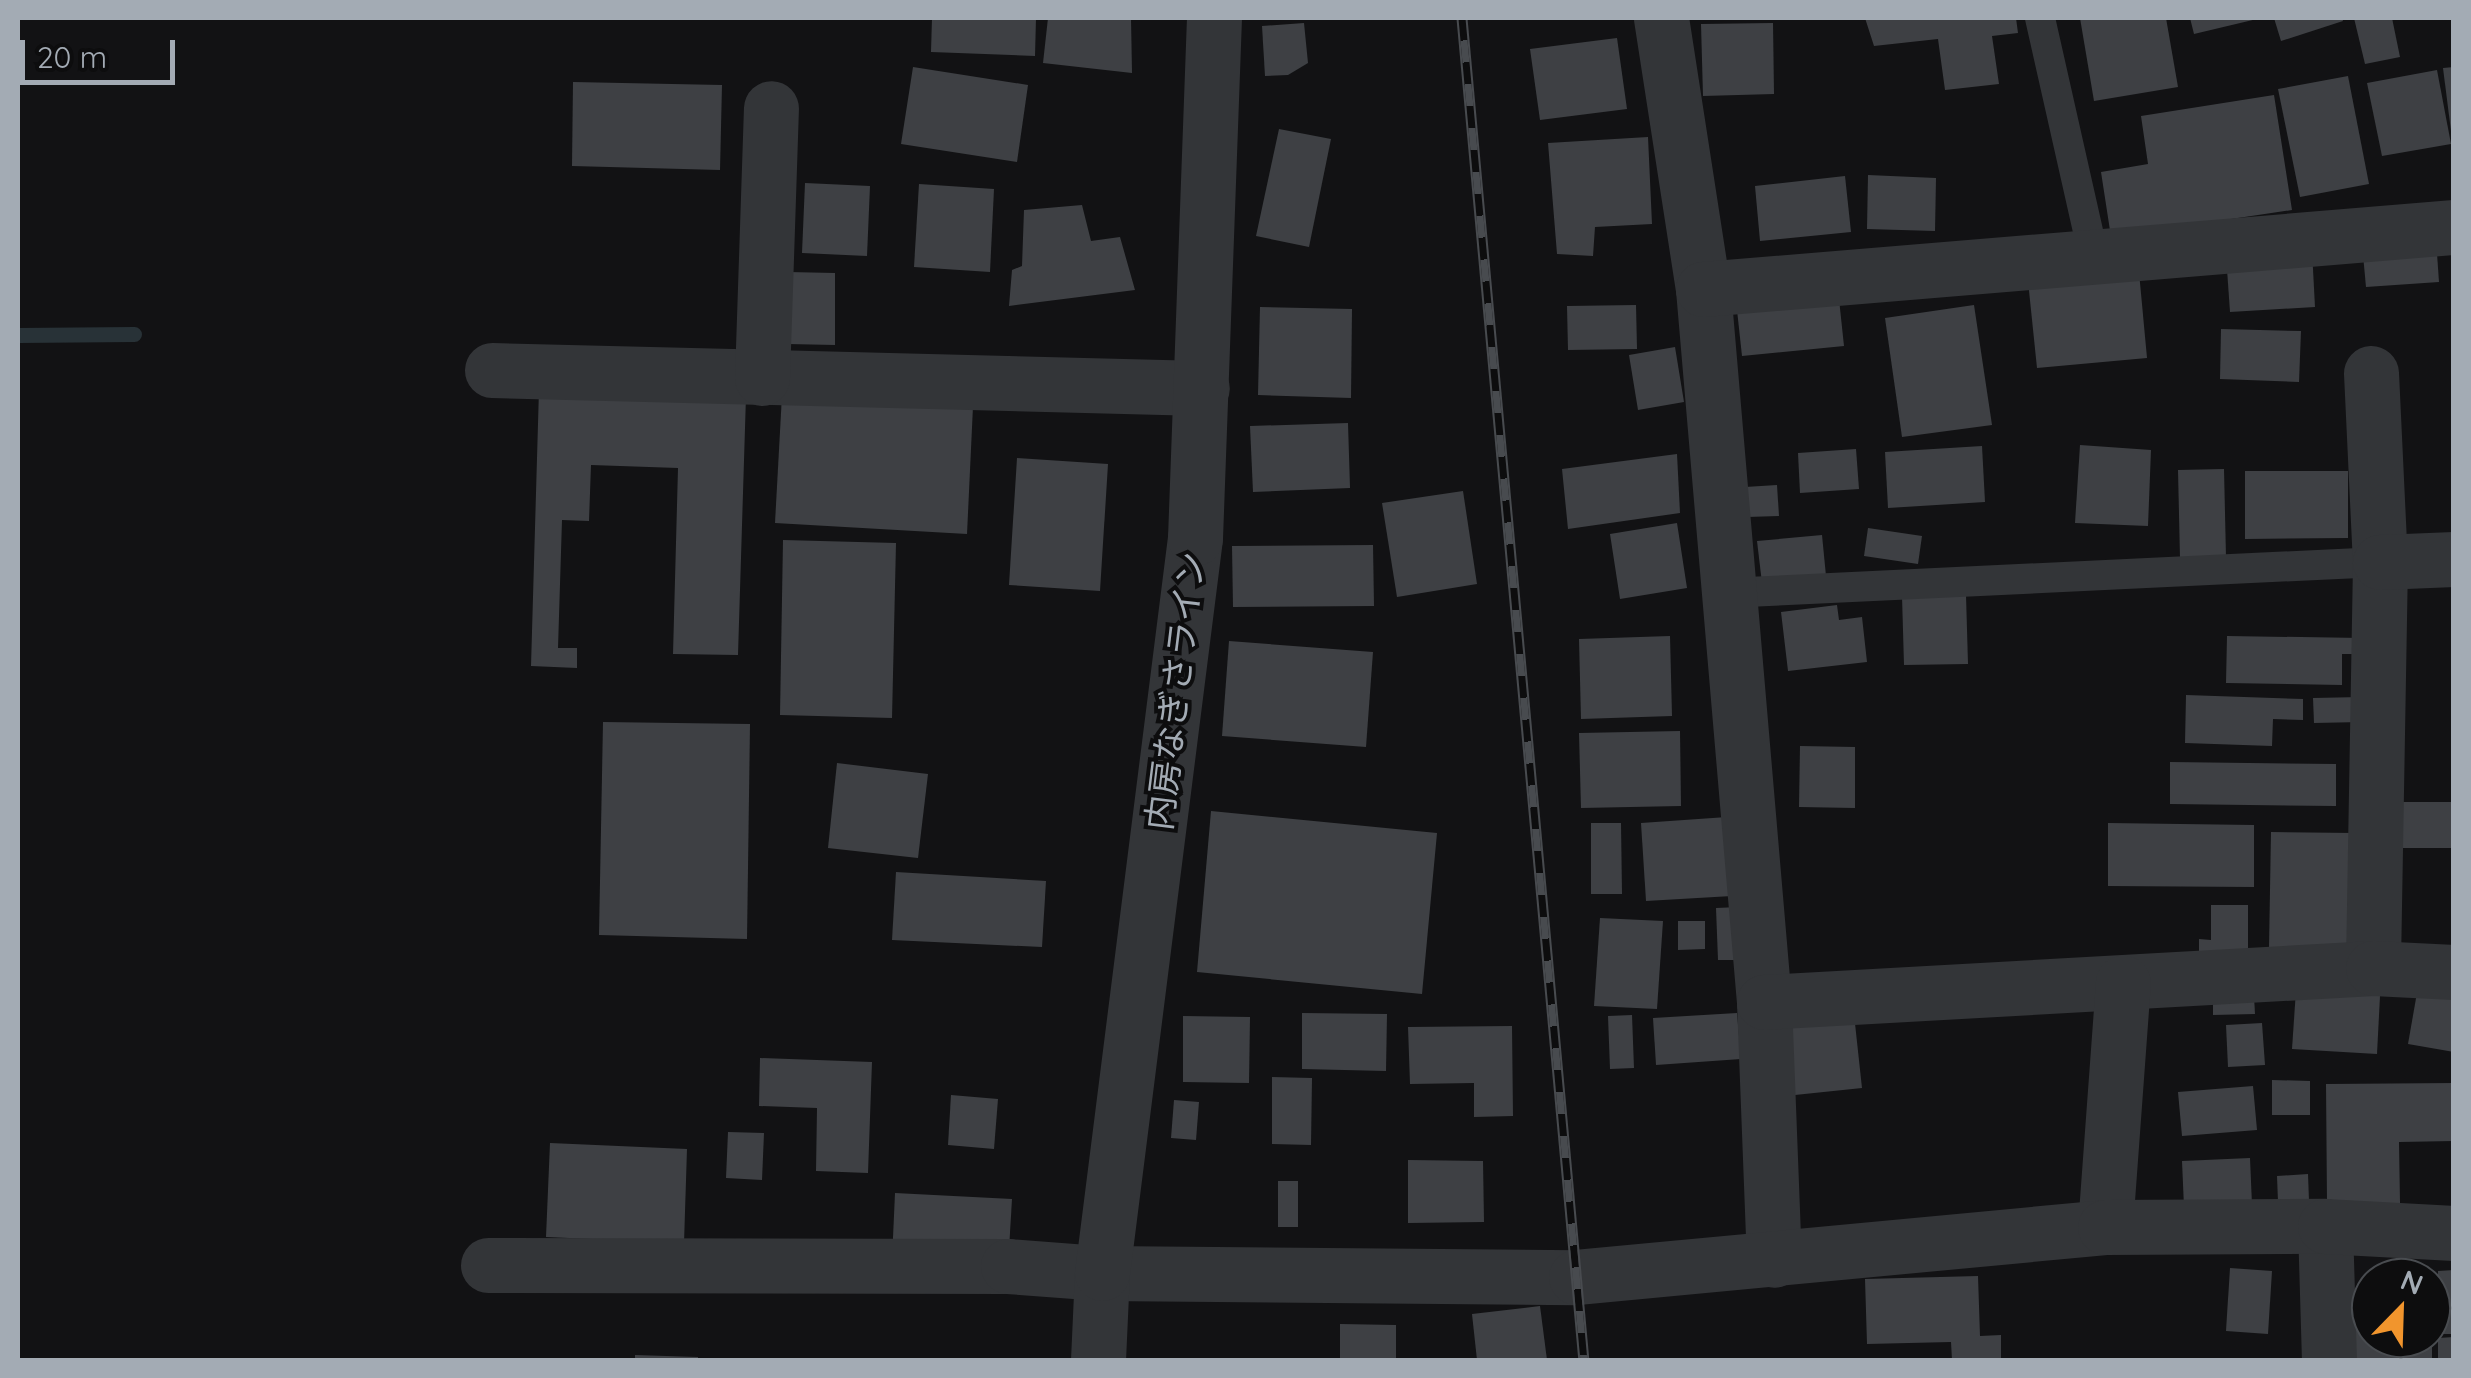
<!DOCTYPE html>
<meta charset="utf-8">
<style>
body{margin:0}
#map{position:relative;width:2471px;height:1378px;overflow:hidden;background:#121214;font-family:Quicksand,"Noto Sans JP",sans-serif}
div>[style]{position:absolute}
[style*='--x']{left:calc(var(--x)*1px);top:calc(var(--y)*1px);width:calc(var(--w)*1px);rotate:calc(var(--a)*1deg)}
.stream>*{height:15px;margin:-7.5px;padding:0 7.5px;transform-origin:7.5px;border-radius:7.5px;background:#283237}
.building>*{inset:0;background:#3e4044}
.service>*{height:30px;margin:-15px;padding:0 15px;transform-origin:15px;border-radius:15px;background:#333538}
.minor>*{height:55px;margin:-27.5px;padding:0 27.5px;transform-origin:27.5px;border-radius:27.5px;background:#333538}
.tertiary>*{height:55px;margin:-27.5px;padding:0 27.5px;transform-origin:27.5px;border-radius:27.5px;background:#333538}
.rail>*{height:11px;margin-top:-5.5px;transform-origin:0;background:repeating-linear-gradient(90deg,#0d0d0e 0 22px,#484b4f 0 44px);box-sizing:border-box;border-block:2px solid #484b4f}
span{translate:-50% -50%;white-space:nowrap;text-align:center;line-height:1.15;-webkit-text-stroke:8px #0d0d0e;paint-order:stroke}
.street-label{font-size:35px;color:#a3abb4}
.frame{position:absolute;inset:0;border:20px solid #a3abb4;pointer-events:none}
.north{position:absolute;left:2351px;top:1258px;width:100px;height:100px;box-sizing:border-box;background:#0d0d0e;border:2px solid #494c50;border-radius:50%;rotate:23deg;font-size:28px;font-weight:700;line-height:40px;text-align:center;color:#a3abb4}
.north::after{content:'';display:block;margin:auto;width:35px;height:45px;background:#f1952d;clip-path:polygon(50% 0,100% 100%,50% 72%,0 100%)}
.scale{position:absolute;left:20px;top:40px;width:155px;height:45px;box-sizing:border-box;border:5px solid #a3abb4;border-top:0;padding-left:12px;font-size:30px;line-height:35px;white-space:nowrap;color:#a3abb4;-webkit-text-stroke:8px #0d0d0e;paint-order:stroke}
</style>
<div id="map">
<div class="stream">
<div style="--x:18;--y:335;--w:116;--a:-0.5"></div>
</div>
<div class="building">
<div style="clip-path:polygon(932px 18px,1036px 18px,1035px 56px,931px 52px)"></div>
<div style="clip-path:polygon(1048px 18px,1131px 18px,1132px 73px,1043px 63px)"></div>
<div style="clip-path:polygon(1865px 18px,2016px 18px,2018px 33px,1992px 36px,1999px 84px,1945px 90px,1938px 39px,1874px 46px)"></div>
<div style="clip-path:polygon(2080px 18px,2166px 18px,2178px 87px,2094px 101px)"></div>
<div style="clip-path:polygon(2190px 18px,2257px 18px,2257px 19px,2194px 34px)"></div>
<div style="clip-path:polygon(2274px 18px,2342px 18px,2343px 21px,2281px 41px)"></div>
<div style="clip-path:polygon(2354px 18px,2392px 18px,2400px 57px,2365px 64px)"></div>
<div style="clip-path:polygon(1304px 23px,1308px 63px,1288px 75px,1265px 76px,1262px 26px)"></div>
<div style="clip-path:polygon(1773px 23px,1774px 94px,1703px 96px,1701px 24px)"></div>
<div style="clip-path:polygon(1617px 38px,1627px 109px,1540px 120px,1530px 49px)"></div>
<div style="clip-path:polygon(913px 67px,1028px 85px,1017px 162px,901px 144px)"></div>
<div style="clip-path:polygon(2454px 67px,2454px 131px,2451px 131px,2443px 68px)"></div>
<div style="clip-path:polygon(2437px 70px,2451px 144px,2382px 156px,2367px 83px)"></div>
<div style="clip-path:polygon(2348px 76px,2369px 184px,2300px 197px,2278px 89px)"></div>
<div style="clip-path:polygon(573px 82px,722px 85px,720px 170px,572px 166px)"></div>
<div style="clip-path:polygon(2274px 95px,2292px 210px,2111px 237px,2101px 172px,2148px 164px,2141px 116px)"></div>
<div style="clip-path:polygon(1279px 129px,1331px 139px,1309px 247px,1256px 236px)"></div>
<div style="clip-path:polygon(1648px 137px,1652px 224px,1595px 227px,1593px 256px,1557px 254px,1548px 143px)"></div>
<div style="clip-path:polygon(1868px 175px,1936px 178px,1935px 231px,1867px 229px)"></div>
<div style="clip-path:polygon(1845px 176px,1851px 232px,1760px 241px,1755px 186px)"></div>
<div style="clip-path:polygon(805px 183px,870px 186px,867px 256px,802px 253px)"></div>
<div style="clip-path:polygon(919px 184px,994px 189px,990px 272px,914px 267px)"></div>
<div style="clip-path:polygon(1082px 205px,1091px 241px,1120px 237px,1135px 290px,1009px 306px,1012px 270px,1022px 266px,1024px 210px)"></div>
<div style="clip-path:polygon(2436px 239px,2439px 282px,2366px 287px,2362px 244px)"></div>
<div style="clip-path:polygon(2312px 250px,2315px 307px,2230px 312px,2226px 255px)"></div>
<div style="clip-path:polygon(788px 272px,835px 273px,835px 345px,787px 344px)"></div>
<div style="clip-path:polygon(2139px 272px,2147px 358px,2037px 368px,2028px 281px)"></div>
<div style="clip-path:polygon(1839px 299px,1844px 346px,1742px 356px,1737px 310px)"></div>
<div style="clip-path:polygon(1636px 305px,1637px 349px,1568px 350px,1567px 306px)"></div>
<div style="clip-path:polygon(1974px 305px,1992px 425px,1902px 437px,1885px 318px)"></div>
<div style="clip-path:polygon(1260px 307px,1352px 309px,1351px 398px,1258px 395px)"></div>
<div style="clip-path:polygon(2221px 329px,2301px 331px,2299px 382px,2220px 379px)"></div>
<div style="clip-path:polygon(1675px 347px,1684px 402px,1638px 410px,1629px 355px)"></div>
<div style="clip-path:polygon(539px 389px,746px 396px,738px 655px,673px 654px,678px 468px,591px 465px,589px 521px,562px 520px,558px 648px,577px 648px,577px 668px,531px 666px)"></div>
<div style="clip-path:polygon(782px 395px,973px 406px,967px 534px,775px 523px)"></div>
<div style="clip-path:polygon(1348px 423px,1350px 488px,1253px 492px,1250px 426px)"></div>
<div style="clip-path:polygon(2080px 445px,2151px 450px,2148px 526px,2075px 523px)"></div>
<div style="clip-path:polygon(1982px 446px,1985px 502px,1888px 508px,1885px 452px)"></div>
<div style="clip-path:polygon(1856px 449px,1859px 489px,1800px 493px,1798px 453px)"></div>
<div style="clip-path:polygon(1677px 454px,1680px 513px,1568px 529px,1562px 469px)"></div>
<div style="clip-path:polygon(1017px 458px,1108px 464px,1100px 591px,1009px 585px)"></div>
<div style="clip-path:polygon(2224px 469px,2226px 557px,2180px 558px,2178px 470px)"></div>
<div style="clip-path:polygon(2245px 471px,2348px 471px,2348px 538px,2245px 539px)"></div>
<div style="clip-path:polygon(1777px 485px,1779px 516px,1747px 517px,1745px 487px)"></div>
<div style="clip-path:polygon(1463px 491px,1477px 584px,1397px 597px,1382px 503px)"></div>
<div style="clip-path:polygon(1677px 523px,1687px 588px,1620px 599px,1610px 534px)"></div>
<div style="clip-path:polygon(1868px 528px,1922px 536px,1918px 564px,1864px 556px)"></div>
<div style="clip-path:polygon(1822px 535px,1826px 576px,1762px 583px,1757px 541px)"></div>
<div style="clip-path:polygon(783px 540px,896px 543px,892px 718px,780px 715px)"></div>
<div style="clip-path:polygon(1373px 545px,1374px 606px,1233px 607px,1232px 546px)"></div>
<div style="clip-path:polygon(1966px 595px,1968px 664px,1904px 665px,1902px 596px)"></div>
<div style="clip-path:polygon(1837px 605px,1839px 620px,1862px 617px,1867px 662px,1788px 671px,1781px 612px)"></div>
<div style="clip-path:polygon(1670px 636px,1672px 716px,1581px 719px,1579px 639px)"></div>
<div style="clip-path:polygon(2227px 636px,2362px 638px,2363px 654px,2342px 654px,2342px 685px,2226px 683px)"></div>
<div style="clip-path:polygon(1229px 641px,1373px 652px,1366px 747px,1222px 736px)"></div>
<div style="clip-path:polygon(2186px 695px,2303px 699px,2303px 720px,2273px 719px,2272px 746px,2185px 743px)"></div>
<div style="clip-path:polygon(2361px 697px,2362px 722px,2314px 723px,2313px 698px)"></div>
<div style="clip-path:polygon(603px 722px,750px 724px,747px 939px,599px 935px)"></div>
<div style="clip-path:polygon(1680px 731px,1681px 806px,1581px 808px,1579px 733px)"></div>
<div style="clip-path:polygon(1800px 746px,1855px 747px,1855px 808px,1799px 807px)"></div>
<div style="clip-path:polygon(2170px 762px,2336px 764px,2336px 806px,2170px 804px)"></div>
<div style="clip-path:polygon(837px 763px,928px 774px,918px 858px,828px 848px)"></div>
<div style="clip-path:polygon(2401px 802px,2454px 802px,2454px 848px,2402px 848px)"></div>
<div style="clip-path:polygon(1211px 811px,1437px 833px,1422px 994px,1197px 972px)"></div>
<div style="clip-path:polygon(1727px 817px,1732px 896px,1646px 901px,1641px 823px)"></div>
<div style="clip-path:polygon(1591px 823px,1621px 823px,1622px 894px,1591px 894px)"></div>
<div style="clip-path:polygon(2108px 823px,2254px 825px,2254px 887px,2108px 886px)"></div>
<div style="clip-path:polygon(2271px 832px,2355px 833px,2353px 950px,2269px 948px)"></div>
<div style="clip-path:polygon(896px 872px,1046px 881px,1042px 947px,892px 940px)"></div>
<div style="clip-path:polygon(2211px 905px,2248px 905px,2248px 953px,2199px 952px,2199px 939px,2211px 940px)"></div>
<div style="clip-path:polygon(1739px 907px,1741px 960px,1718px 960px,1716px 908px)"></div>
<div style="clip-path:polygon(1600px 918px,1663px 921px,1657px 1009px,1594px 1006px)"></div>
<div style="clip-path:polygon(1678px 921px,1705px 921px,1705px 949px,1678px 950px)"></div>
<div style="clip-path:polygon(2253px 978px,2255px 1014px,2213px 1015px,2213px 979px)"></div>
<div style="clip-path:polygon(2418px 987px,2454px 993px,2454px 1052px,2408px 1044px)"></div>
<div style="clip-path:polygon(2296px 990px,2380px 996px,2377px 1054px,2292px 1049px)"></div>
<div style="clip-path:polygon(1853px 1005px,1862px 1088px,1795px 1095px,1785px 1012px)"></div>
<div style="clip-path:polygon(1302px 1013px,1387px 1014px,1386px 1071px,1302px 1069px)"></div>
<div style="clip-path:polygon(1737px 1013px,1741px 1059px,1656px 1065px,1653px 1018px)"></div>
<div style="clip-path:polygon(1632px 1015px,1634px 1068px,1610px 1069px,1608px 1016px)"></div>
<div style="clip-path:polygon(1183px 1016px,1250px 1017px,1249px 1083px,1183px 1082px)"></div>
<div style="clip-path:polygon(2262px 1023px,2265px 1065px,2228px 1067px,2226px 1025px)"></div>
<div style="clip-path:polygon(1512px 1026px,1513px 1116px,1474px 1117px,1474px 1083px,1410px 1084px,1408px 1027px)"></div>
<div style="clip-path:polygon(760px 1058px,872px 1062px,868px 1173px,816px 1171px,817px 1108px,759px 1106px)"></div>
<div style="clip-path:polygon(1272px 1077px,1312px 1078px,1311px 1145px,1272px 1144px)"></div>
<div style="clip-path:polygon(2272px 1080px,2310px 1081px,2310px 1115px,2272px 1115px)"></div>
<div style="clip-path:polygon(2454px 1083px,2454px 1141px,2399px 1142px,2400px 1203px,2327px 1204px,2326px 1084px)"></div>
<div style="clip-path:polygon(2253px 1086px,2257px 1130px,2182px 1136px,2178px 1092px)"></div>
<div style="clip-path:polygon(951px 1095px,998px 1099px,994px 1149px,948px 1145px)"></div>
<div style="clip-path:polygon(1174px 1100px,1199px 1102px,1196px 1140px,1171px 1138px)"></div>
<div style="clip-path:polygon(728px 1132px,764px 1133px,762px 1180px,726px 1178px)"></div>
<div style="clip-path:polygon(550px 1143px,687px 1149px,684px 1243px,546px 1237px)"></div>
<div style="clip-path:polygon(2250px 1158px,2252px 1205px,2184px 1207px,2182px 1161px)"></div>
<div style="clip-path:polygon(1408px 1160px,1483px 1161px,1484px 1222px,1408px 1223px)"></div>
<div style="clip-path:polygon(2308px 1174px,2309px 1201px,2278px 1202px,2277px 1176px)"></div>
<div style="clip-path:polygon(1278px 1181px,1298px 1181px,1298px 1227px,1278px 1227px)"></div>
<div style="clip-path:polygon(895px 1193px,1012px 1199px,1008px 1266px,892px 1260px)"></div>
<div style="clip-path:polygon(2230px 1268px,2272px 1271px,2268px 1334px,2226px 1331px)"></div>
<div style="clip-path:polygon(2454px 1270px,2454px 1334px,2438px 1334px,2438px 1271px)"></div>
<div style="clip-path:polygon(1978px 1276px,1980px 1336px,2001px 1335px,2001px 1360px,1952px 1360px,1951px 1342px,1867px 1344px,1865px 1279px)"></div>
<div style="clip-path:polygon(1540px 1306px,1547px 1360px,1477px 1360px,1472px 1314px)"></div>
<div style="clip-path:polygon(2350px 1314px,2371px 1314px,2371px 1338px,2432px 1338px,2432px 1360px,2350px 1360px)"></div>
<div style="clip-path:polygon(1340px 1324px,1396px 1325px,1396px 1360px,1340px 1360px)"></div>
<div style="clip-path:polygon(2454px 1337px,2454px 1360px,2438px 1360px,2438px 1338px)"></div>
<div style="clip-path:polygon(635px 1355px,698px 1357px,698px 1360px,635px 1360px)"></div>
</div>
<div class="service">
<div style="--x:2040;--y:18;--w:246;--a:77.3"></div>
<div style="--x:1725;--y:593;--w:656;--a:-2.71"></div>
</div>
<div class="minor">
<div style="--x:1661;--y:18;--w:274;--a:81.2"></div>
<div style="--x:1703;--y:289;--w:716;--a:85.11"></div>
<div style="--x:1764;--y:1002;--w:258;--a:87.8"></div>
<div style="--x:1703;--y:289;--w:754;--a:-4.72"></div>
<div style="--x:492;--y:370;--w:710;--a:1.45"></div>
<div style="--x:2371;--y:373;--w:189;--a:87.3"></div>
<div style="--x:2380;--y:562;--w:406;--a:91"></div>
<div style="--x:762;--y:378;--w:270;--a:-88.1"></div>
<div style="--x:2380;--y:562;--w:74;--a:-2.3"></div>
<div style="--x:1764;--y:1002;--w:610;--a:-3.2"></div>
<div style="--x:2373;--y:968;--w:81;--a:2.8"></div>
<div style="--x:2325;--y:1226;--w:134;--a:88.3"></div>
<div style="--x:2105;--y:1227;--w:245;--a:-85.8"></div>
<div style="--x:488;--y:1265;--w:520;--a:0.11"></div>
<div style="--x:1008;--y:1266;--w:94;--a:4.3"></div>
</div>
<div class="tertiary">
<div style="--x:1102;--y:1273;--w:474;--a:0.5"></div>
<div style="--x:1576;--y:1277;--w:531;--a:-5.4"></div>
<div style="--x:2105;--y:1227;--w:220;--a:-0.3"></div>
<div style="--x:2325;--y:1226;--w:129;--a:3.1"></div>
<div style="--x:1098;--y:1360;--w:87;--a:-87.4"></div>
<div style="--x:1102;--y:1273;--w:741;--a:-82.79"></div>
<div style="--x:1195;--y:538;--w:520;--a:-87.91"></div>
</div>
<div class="rail">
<div style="--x:1462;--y:18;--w:1348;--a:84.81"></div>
</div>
<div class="street-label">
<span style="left:1175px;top:691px;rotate:-83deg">内房なぎさライン</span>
</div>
<div class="frame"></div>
<div class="north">N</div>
<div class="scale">20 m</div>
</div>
